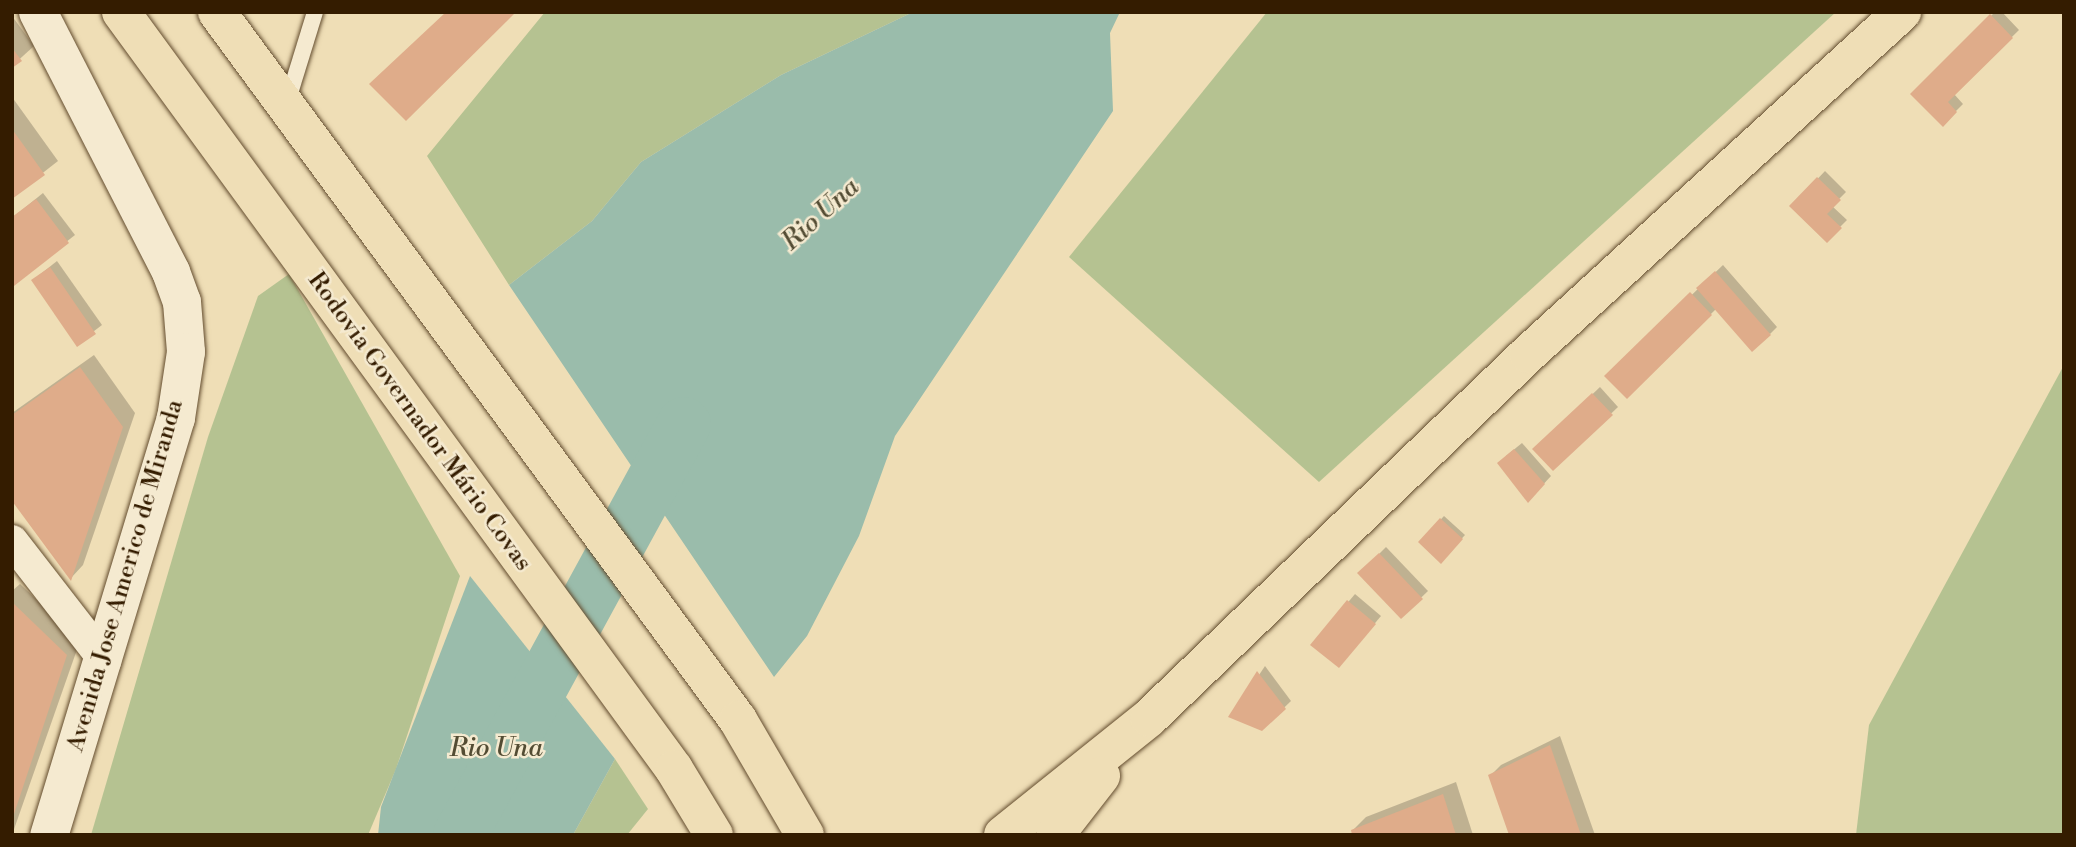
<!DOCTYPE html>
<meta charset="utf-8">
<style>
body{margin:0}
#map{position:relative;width:2076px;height:847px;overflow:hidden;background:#efdeb6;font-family:"Libre Bodoni",serif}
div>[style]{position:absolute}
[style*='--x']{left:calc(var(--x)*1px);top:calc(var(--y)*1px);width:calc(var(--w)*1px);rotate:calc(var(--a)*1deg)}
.green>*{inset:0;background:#b5c291}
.water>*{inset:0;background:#9abcab}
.shadow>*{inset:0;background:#0003}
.river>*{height:54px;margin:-27px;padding:0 27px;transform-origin:27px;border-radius:27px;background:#9abcab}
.building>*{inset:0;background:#dfac8a}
.roads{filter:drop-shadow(0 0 2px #634c2e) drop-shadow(0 0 2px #634c2e)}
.service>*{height:16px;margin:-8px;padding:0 8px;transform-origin:8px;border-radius:8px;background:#f5ead0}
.minor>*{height:32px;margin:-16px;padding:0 16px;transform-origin:16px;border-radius:16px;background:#f5ead0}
.secondary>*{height:38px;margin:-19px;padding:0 19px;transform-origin:19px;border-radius:19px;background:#f5ead0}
.primary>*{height:38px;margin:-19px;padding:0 19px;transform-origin:19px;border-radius:19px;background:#efdeb6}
.trunk>*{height:38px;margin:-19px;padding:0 19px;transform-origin:19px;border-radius:19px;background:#efdeb6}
span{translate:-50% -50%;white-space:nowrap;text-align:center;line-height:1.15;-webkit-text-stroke:5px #f5ead0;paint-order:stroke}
.street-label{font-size:24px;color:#341c00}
.water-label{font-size:26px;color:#534c33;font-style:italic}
.frame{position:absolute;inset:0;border:14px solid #341c00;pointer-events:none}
</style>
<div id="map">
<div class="green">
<div style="clip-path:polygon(545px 12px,913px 12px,781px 75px,641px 162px,592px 221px,509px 285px,427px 156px)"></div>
<div style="clip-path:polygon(1267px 12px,1836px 12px,1319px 482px,1069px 257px)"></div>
<div style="clip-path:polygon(289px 274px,460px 576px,396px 769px,368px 835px,91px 835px,208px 437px,258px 296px)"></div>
<div style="clip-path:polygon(2064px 365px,2064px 835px,1856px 835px,1869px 725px)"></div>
<div style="clip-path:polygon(615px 759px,648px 809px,627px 835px,573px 835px)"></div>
</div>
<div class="water">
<div style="clip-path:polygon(913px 12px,1120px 12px,1110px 33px,1113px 111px,895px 436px,859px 536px,807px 636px,774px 677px,509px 285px,592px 221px,641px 162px,781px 75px)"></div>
<div style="clip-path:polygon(470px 576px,615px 759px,573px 835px,378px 835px,381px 807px)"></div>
</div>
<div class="shadow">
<div style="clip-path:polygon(1995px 12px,2002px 12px,2019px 30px,1954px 94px,1963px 104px,1943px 124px,1912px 94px)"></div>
<div style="clip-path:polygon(12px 16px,34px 46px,12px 66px)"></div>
<div style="clip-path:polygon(12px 97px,58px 161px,12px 197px)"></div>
<div style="clip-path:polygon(1825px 171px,1846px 192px,1832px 206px,1847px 220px,1827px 240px,1792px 206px)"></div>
<div style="clip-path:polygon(43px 193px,75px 235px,14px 283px,12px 218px)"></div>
<div style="clip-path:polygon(57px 261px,102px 325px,77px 344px,33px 280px)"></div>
<div style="clip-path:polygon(1723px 265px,1777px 327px,1770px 334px,1716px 309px,1627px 397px,1607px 376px)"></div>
<div style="clip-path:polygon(94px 355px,135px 413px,83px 565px,71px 578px,12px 498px,12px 413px)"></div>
<div style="clip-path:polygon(1600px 387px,1618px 407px,1553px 469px,1535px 449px)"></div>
<div style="clip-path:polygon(1522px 443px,1551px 476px,1528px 501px,1506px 456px)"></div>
<div style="clip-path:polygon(1444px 516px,1465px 535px,1441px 561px,1420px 542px)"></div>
<div style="clip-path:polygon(1386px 547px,1428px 591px,1401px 617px,1360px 573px)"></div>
<div style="clip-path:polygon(20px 584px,80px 641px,12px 835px,12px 591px)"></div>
<div style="clip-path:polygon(1355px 594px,1381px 616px,1345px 659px,1313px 644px)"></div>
<div style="clip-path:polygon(1265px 666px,1291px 701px,1262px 729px,1231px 717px)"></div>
<div style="clip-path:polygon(1560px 736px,1595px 835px,1510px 835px,1490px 776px,1501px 765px)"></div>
<div style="clip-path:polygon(1456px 782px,1473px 835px,1354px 835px,1353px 830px,1366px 817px)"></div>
</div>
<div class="river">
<div style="--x:460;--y:835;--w:468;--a:-61.4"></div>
</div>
<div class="building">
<div style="clip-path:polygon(446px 12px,516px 12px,406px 121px,369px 84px)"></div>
<div style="clip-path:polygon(1990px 14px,2013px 38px,1948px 102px,1957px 112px,1943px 127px,1910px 94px)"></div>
<div style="clip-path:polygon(12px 48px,22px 61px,12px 68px)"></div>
<div style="clip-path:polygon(12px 129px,45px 175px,12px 199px)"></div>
<div style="clip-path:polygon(1817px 177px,1841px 200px,1827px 214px,1842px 228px,1827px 243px,1789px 206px)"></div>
<div style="clip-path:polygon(36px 199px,69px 243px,14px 286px,12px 217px)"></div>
<div style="clip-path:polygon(50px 267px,96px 334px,77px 347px,31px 280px)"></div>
<div style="clip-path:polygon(1715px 271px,1771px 335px,1752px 352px,1696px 288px)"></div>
<div style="clip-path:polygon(1690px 292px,1712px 315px,1627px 399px,1604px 376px)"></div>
<div style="clip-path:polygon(80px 367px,123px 427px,71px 581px,12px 501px,12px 415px)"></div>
<div style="clip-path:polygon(1592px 393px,1613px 415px,1553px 471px,1532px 449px)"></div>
<div style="clip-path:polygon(1514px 449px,1545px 484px,1528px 503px,1497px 463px)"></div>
<div style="clip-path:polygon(1440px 518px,1463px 539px,1441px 564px,1418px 542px)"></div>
<div style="clip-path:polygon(1379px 553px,1423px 599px,1401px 619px,1357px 573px)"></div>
<div style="clip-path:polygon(1347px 600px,1376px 624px,1339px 668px,1310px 645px)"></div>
<div style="clip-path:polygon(12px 602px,67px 655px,13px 817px,12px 817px)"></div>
<div style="clip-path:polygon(1257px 671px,1286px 709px,1262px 731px,1228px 717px)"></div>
<div style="clip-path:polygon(1550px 745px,1581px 835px,1509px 835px,1488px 775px)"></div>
<div style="clip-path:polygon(1443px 794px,1456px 835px,1352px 835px,1351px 830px)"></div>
</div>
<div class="roads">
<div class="service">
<div style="--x:287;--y:103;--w:95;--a:-72.9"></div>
</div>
<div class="minor">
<div style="--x:12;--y:541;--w:152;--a:52.2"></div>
</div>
<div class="secondary">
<div style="--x:38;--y:12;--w:292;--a:62.9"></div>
<div style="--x:171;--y:272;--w:32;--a:70"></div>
<div style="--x:182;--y:302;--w:50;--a:85.4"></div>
<div style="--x:186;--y:352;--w:67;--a:98.6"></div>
<div style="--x:176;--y:418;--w:436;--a:106.9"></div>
</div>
<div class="primary">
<div style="--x:1003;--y:835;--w:187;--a:-38.7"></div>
<div style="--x:1149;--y:718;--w:525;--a:-43.84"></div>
<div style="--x:1528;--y:354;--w:507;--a:-42.44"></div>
<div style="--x:1055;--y:835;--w:75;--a:-52.1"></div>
</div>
<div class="trunk">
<div style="--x:121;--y:12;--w:937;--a:53.85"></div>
<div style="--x:674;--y:769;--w:77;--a:58.8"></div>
<div style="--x:217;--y:12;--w:879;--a:53.65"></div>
<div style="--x:738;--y:720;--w:133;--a:59.8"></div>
</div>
</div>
<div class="street-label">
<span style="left:419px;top:422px;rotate:54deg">Rodovia Governador Mário Covas</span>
<span style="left:126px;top:576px;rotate:-74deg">Avenida Jose Americo de Miranda</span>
</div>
<div class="water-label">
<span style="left:821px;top:215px;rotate:-42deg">Rio Una</span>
<span style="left:496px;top:749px">Rio Una</span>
</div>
<div class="frame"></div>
</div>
